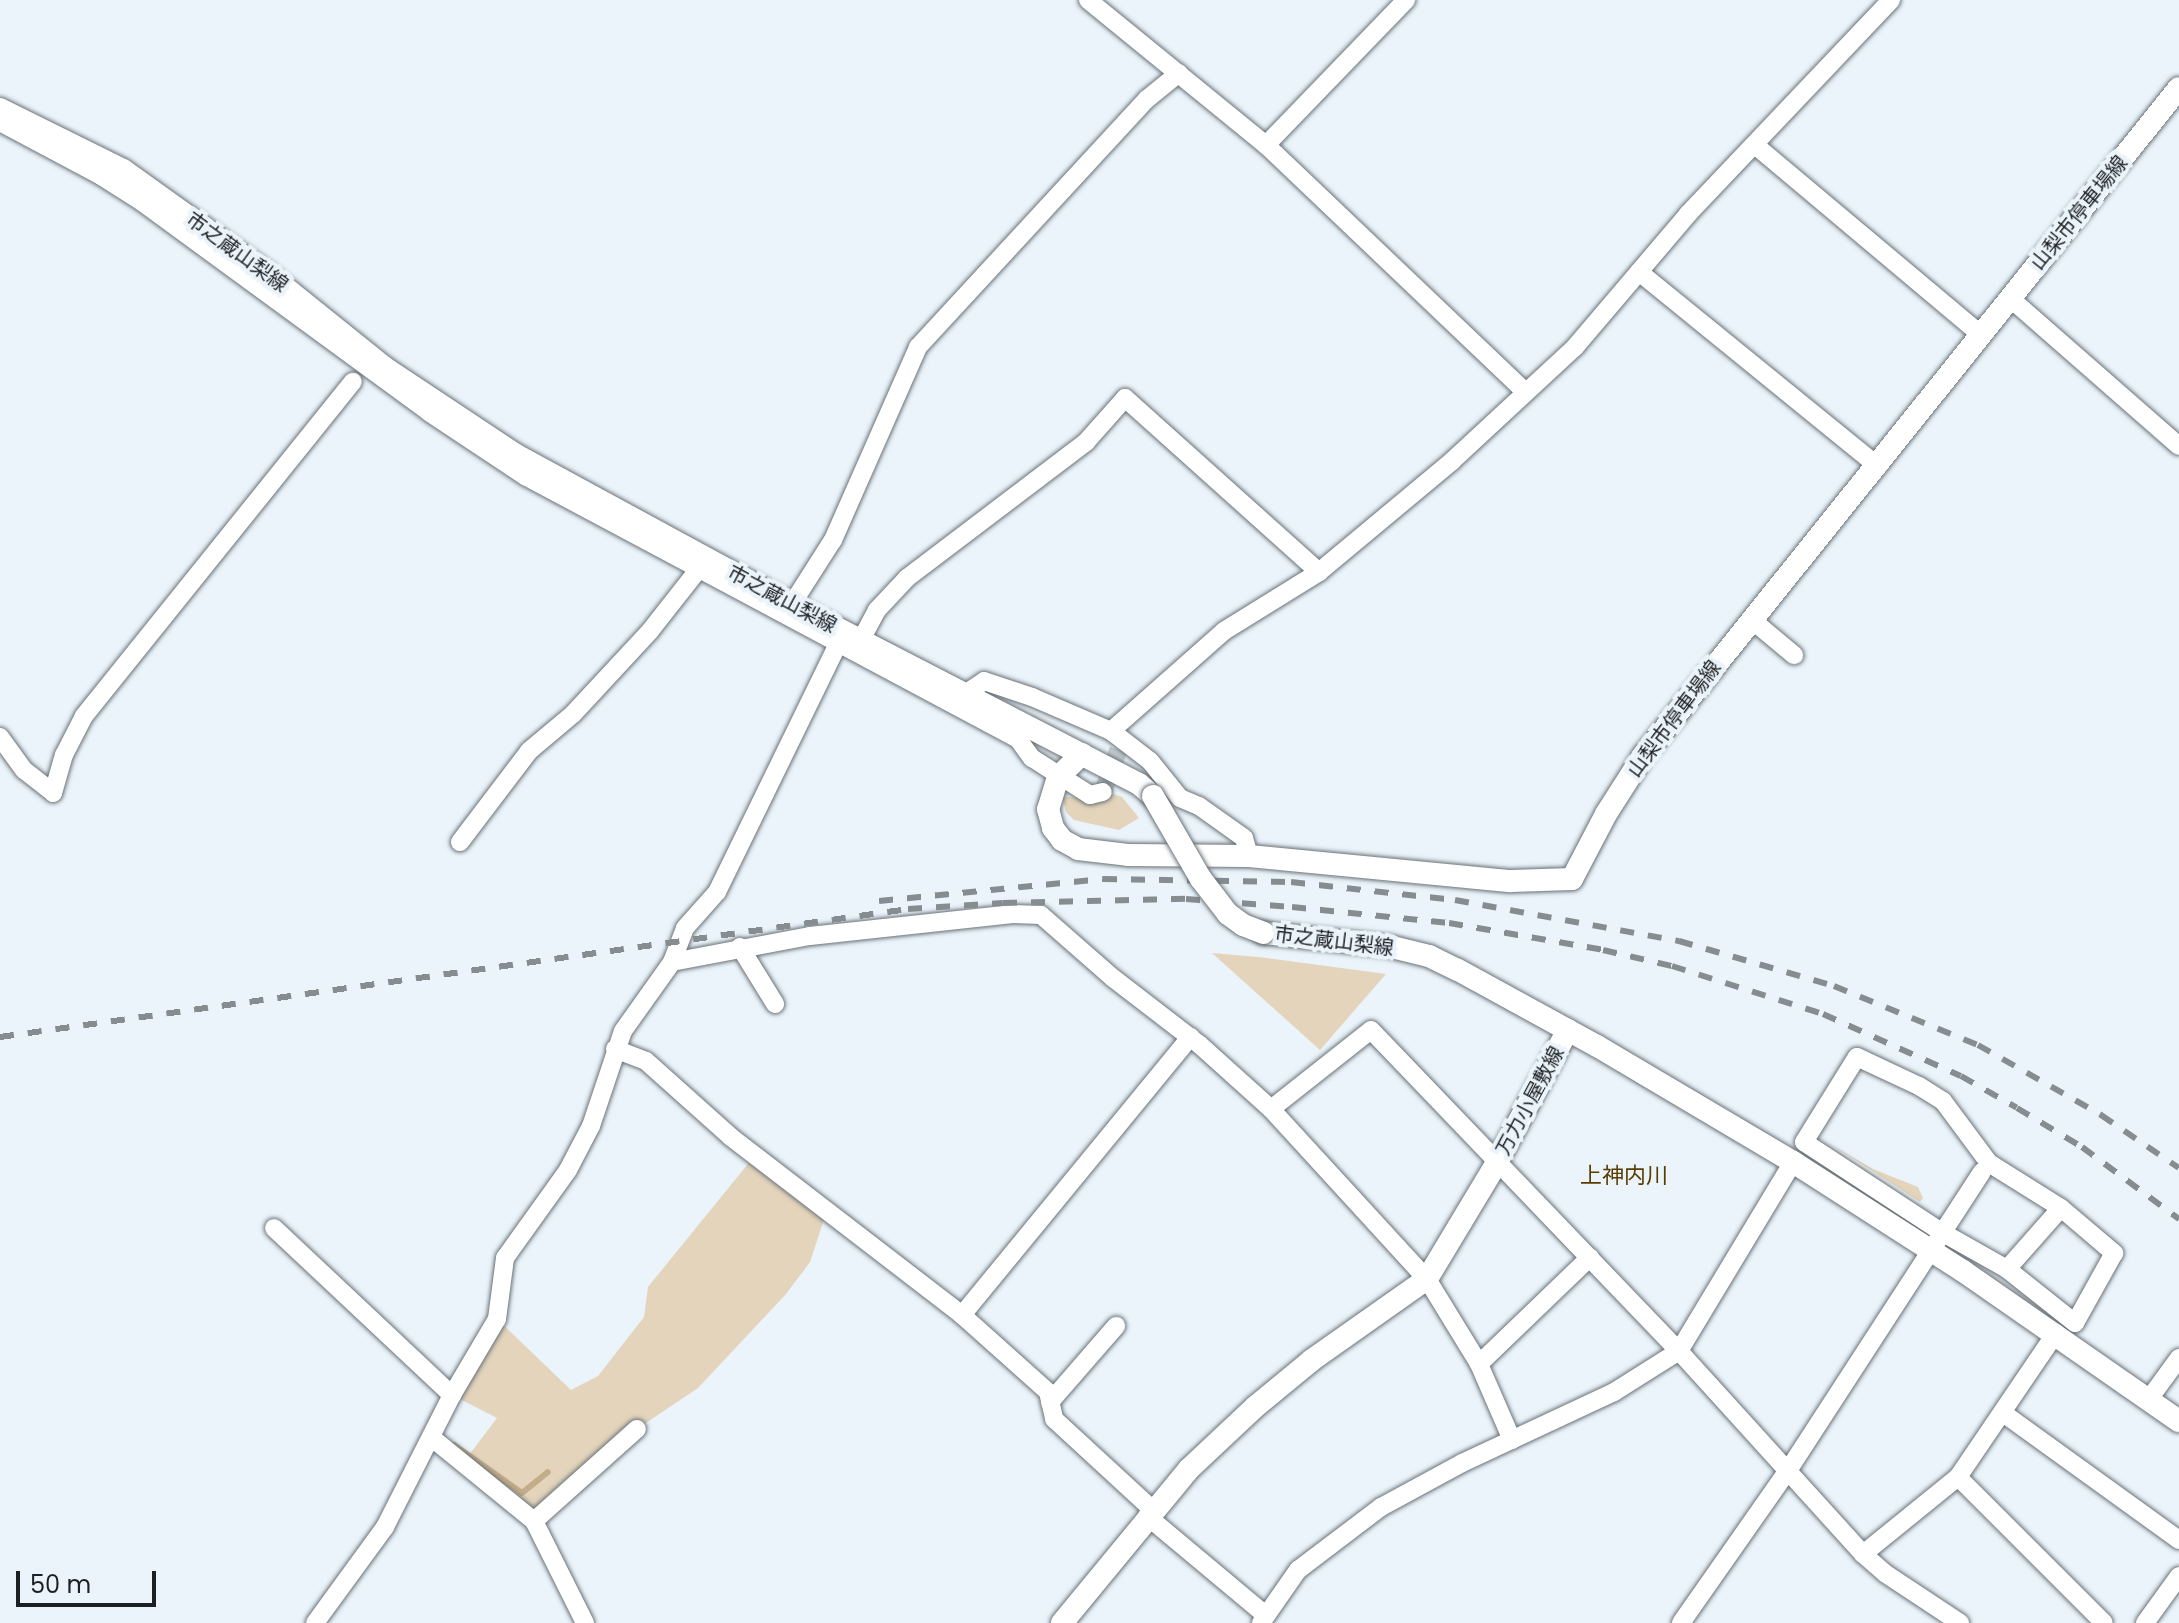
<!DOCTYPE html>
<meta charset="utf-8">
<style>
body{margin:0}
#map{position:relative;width:2179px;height:1623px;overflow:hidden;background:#eaf4fa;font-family:Poppins,"Noto Sans JP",sans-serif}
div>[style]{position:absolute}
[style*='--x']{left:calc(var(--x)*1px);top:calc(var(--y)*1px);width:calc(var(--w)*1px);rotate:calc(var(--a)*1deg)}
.green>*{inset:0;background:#e3d4bb}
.stream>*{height:6px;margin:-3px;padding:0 3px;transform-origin:3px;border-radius:3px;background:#c3ac89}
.minor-tunnel>*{height:18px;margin-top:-9px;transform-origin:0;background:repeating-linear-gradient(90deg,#c1cacf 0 18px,transparent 0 27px)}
.roads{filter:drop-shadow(0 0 2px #6a7278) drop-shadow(0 0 2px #6a7278)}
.minor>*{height:18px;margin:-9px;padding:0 9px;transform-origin:9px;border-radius:9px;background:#fff}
.major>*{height:22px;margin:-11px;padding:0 11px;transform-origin:11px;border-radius:11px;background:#fff}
.rail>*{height:6px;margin-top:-3px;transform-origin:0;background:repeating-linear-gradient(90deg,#868d91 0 14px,transparent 0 28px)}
.bridges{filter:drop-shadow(0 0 2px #6a7278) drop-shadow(0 0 2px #6a7278)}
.major-bridge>*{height:22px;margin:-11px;padding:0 11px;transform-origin:11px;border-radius:11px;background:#fff}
span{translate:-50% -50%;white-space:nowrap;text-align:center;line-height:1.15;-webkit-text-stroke:8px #eaf4fa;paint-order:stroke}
.street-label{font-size:20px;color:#1d2023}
.neighbourhood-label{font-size:22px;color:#593c00}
.scale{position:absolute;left:16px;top:1571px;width:140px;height:36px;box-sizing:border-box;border:4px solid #1d2023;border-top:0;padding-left:10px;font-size:24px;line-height:28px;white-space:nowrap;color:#1d2023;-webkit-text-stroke:6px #eaf4fa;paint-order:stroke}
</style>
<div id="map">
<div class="green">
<div style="clip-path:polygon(1110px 793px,1122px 797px,1139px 818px,1119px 830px,1074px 820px,1066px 812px,1062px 796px,1101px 801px)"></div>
<div style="clip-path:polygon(1212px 953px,1258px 957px,1386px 974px,1320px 1050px)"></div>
<div style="clip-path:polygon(1829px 1143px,1873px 1169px,1918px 1187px,1923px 1198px,1920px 1202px)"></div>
<div style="clip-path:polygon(756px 1154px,827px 1210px,810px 1262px,786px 1294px,698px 1388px,637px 1429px,534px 1521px,463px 1463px,497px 1418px,452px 1395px,497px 1319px,571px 1390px,598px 1376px,644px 1317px,648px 1287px)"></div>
</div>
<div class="stream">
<div style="--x:454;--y:1445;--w:83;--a:35.2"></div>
<div style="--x:522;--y:1493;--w:33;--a:-39"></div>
</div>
<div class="minor-tunnel">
<div style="--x:1103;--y:792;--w:55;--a:-69.9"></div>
</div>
<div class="roads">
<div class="minor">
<div style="--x:1088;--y:0;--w:230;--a:39.2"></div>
<div style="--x:1266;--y:145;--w:358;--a:43.6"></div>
<div style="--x:0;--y:122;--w:115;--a:28.1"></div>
<div style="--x:101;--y:176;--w:49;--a:32.4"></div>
<div style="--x:142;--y:202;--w:357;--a:36.2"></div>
<div style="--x:430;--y:413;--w:114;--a:33.6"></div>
<div style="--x:525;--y:476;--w:559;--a:28.08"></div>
<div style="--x:1018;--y:739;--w:24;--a:54"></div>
<div style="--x:1032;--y:758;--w:69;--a:32.5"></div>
<div style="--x:1090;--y:795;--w:13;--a:-13"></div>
<div style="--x:1266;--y:145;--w:202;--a:-46"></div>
<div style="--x:1756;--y:146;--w:294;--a:40"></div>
<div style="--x:1639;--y:272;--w:308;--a:39.1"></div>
<div style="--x:2011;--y:299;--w:223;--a:41.2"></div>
<div style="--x:792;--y:604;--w:76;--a:-57.4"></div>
<div style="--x:833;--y:540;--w:211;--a:-66.2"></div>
<div style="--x:918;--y:347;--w:338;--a:-47.3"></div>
<div style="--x:1147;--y:99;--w:41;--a:-39.1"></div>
<div style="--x:1752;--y:620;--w:55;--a:39.8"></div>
<div style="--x:861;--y:640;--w:34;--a:-62"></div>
<div style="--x:877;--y:610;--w:44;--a:-46.8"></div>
<div style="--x:907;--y:578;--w:225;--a:-37.2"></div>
<div style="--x:1086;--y:442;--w:59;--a:-48.4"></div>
<div style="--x:1125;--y:398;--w:261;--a:41.9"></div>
<div style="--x:965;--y:694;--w:23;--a:-34"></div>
<div style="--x:984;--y:681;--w:51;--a:18.4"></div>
<div style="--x:1032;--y:697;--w:86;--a:23.3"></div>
<div style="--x:1111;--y:731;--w:49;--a:37.6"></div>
<div style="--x:1150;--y:761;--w:48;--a:51"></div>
<div style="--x:1180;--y:798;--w:21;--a:23"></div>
<div style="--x:1199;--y:806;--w:55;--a:35.4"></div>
<div style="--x:1244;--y:838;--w:19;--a:74"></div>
<div style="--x:1111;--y:731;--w:151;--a:-41.5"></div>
<div style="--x:1224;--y:631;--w:112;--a:-31.8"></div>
<div style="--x:1319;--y:572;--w:173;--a:-39.8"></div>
<div style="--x:1452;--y:461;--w:168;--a:-42.8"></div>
<div style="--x:1575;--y:347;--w:175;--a:-49.6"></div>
<div style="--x:1688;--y:214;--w:295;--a:-46.5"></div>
<div style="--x:0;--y:737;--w:41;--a:54"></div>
<div style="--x:24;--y:770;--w:37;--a:38"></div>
<div style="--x:53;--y:793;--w:40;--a:-74"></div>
<div style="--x:64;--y:755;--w:44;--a:-62.9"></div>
<div style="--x:84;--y:716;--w:429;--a:-51.2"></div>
<div style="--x:460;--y:842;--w:114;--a:-52.8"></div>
<div style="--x:529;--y:751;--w:57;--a:-40.1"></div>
<div style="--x:573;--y:714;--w:113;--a:-47.1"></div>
<div style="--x:650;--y:631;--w:89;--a:-51.8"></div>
<div style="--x:740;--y:947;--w:67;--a:58.4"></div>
<div style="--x:672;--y:962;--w:140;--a:-10.7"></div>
<div style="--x:810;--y:936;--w:204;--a:-6.2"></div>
<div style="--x:1013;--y:914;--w:28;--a:2"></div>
<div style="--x:1041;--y:915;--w:96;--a:41.2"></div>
<div style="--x:1113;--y:978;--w:110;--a:37.6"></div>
<div style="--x:1200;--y:1045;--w:96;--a:42"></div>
<div style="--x:1271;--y:1109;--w:231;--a:47.5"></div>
<div style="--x:1427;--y:1279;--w:100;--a:58.5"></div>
<div style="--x:1479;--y:1364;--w:83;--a:66.5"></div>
<div style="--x:615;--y:1049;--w:33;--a:21"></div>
<div style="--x:646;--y:1061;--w:114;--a:41.8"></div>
<div style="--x:731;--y:1137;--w:292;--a:37.6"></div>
<div style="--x:962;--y:1315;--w:115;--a:41.8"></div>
<div style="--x:1048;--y:1392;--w:28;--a:77"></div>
<div style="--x:1054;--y:1419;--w:134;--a:42.6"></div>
<div style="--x:1857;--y:1057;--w:68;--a:25.1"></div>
<div style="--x:1919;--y:1086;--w:28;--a:32"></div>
<div style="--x:1943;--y:1101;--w:77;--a:53.4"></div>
<div style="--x:1989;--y:1163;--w:85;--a:32"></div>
<div style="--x:2061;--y:1208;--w:70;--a:40.3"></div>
<div style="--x:2114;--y:1253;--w:80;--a:119.1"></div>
<div style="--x:2075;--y:1323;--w:87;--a:-141.5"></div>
<div style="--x:2007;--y:1269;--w:73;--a:-150.6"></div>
<div style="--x:1943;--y:1233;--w:166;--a:-146.8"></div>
<div style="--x:1804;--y:1142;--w:100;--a:-58.1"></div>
<div style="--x:1271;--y:1109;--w:127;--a:-38.3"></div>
<div style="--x:1371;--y:1030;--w:445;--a:46.2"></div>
<div style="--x:1679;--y:1351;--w:274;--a:47.8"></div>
<div style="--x:1863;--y:1554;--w:30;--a:41"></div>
<div style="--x:1886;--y:1574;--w:89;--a:33.5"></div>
<div style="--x:274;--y:1228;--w:244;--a:43.2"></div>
<div style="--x:2007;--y:1269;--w:81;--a:-48.5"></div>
<div style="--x:962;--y:1315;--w:360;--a:-50.6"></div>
<div style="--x:1479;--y:1364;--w:154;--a:-43.9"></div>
<div style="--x:2149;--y:1399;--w:51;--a:-53.8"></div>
<div style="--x:1050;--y:1402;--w:101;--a:-49"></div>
<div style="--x:2003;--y:1413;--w:217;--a:35.8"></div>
<div style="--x:432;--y:1438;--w:132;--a:39.1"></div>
<div style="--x:534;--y:1521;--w:114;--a:63.4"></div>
<div style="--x:1958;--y:1477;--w:206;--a:45"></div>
<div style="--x:1147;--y:1516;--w:153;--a:39.9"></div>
<div style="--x:534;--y:1521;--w:138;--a:-41.8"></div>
<div style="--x:1863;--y:1554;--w:122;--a:-39"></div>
<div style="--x:1958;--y:1477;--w:174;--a:-55.8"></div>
<div style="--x:315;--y:1623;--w:119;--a:-53.9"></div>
<div style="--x:385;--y:1527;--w:148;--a:-63.1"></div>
<div style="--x:452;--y:1395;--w:88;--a:-59.4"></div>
<div style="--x:497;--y:1319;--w:62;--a:-82.5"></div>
<div style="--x:505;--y:1258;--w:108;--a:-54.4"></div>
<div style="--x:568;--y:1170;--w:50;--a:-62.4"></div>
<div style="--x:591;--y:1126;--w:100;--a:-71.4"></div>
<div style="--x:623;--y:1031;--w:85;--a:-54.6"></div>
<div style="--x:672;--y:962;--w:36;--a:-69"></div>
<div style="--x:685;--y:928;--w:48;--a:-48.4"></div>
<div style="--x:717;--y:892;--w:285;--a:-64"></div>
<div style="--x:1261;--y:1623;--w:65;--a:-55.1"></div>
<div style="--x:1298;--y:1570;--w:104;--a:-37.2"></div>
<div style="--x:1381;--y:1507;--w:92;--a:-28.5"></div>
<div style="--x:1462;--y:1463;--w:168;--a:-25"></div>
<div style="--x:1614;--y:1392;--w:77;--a:-32.2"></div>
<div style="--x:1679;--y:1351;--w:221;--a:-58.9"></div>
<div style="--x:1681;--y:1623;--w:188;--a:-55"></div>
<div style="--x:1789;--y:1469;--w:354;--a:-57"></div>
<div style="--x:2145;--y:1623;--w:58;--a:-54.1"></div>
</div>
<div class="major">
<div style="--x:0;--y:109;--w:137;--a:26.4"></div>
<div style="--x:123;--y:170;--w:178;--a:35.6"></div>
<div style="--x:268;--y:274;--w:150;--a:38.8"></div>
<div style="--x:385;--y:368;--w:157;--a:33.6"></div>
<div style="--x:516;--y:455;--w:323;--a:28.5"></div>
<div style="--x:800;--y:609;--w:382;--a:27.3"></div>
<div style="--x:1139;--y:784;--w:18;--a:41"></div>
<div style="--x:1082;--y:754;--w:33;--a:136"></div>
<div style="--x:1058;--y:777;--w:34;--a:107"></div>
<div style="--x:1048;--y:809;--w:20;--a:75"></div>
<div style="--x:1053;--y:828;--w:15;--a:53"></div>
<div style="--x:1062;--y:840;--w:18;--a:29"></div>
<div style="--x:1078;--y:849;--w:50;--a:6.8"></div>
<div style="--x:1128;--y:855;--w:121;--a:0.5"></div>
<div style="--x:1249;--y:856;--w:263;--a:5.5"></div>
<div style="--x:1511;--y:881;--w:61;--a:-1.9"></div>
<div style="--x:1572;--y:879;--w:73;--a:-62.4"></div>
<div style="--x:1606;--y:814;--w:69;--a:-57.5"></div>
<div style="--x:1643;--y:756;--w:856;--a:-51.26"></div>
<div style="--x:1264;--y:933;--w:125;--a:6"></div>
<div style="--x:1388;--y:946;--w:42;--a:13.7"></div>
<div style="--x:1429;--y:956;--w:32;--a:26"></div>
<div style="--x:1458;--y:970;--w:158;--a:28.7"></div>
<div style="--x:1597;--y:1046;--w:228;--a:30.6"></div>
<div style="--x:1793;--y:1162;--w:202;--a:32.7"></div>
<div style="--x:1963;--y:1271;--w:263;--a:34.8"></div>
<div style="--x:1062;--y:1623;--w:200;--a:-50.5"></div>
<div style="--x:1189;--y:1469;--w:91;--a:-43.2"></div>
<div style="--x:1255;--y:1407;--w:74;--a:-39.5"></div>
<div style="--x:1312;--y:1360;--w:141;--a:-35.2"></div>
<div style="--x:1427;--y:1279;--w:134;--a:-59"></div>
<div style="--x:1496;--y:1164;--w:152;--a:-61.8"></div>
</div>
</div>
<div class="rail">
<div style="--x:879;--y:901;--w:225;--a:-5.6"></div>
<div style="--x:1103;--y:879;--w:188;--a:0.9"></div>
<div style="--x:1291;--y:882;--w:165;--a:6.3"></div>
<div style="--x:1455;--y:900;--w:228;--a:10.4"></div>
<div style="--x:1679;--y:941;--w:161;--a:16.2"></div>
<div style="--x:1834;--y:986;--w:156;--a:22.3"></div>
<div style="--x:1978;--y:1045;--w:142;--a:29.6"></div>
<div style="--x:2101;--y:1115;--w:94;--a:34.2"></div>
<div style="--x:0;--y:1037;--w:917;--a:-8.02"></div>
<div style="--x:908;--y:909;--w:95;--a:-3.6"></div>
<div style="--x:1003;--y:903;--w:183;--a:-1.3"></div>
<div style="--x:1186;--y:899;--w:106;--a:4.3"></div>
<div style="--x:1292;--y:907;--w:158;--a:5.8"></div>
<div style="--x:1449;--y:923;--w:156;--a:9.9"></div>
<div style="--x:1603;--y:950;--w:71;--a:13.1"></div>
<div style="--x:1672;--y:966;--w:158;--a:17.6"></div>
<div style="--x:1823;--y:1014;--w:151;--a:24.2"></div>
<div style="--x:1961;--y:1076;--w:64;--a:29.7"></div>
<div style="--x:2017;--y:1108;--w:76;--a:31"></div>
<div style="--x:2082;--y:1147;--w:121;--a:36.6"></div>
</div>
<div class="bridges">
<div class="major-bridge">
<div style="--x:1153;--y:796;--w:96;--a:60"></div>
<div style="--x:1201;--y:879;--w:44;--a:52.4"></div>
<div style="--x:1228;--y:914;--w:19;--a:36"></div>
<div style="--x:1243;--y:925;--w:22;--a:21"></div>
</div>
</div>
<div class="street-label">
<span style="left:2079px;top:213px;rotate:-51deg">山梨市停車場線</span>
<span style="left:237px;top:252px;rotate:36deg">市之蔵山梨線</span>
<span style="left:782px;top:599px;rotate:28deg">市之蔵山梨線</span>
<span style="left:1674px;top:719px;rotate:-53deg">山梨市停車場線</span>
<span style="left:1334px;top:941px;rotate:7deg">市之蔵山梨線</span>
<span style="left:1530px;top:1101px;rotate:-62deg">万力小屋敷線</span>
</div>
<div class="neighbourhood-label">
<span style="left:1624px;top:1176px">上神内川</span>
</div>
<div class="scale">50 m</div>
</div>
